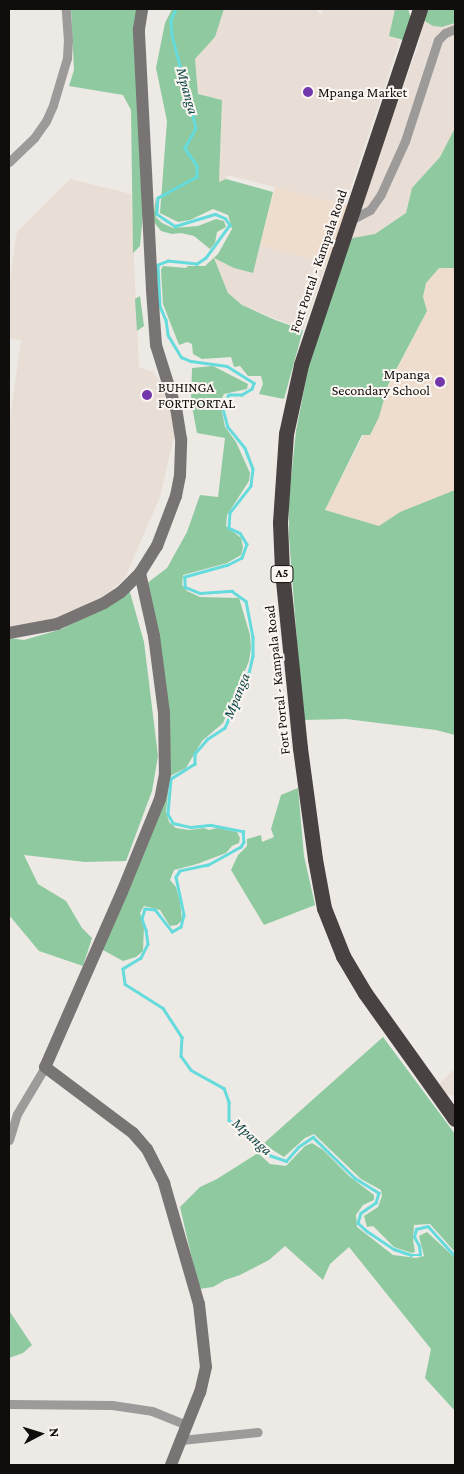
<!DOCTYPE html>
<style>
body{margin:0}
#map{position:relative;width:464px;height:1474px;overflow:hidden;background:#ede9e5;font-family:"Crimson Pro",serif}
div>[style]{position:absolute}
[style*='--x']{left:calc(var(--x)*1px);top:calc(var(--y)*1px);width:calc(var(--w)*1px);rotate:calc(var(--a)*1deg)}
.built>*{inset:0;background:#e9ded5}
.education>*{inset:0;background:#edc}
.green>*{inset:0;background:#8fc9a0}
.stream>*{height:2.5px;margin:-1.25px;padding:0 1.25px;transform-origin:1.25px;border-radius:1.25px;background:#65dbdc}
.street>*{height:9px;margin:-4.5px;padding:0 4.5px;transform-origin:4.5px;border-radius:4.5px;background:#9d9a9a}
.secondary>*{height:12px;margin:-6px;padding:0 6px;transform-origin:6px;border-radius:6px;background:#787473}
.highway>*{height:15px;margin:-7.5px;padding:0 7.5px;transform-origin:7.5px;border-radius:7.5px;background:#484342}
.dots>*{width:14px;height:14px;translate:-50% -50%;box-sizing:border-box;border:2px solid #fbf6f2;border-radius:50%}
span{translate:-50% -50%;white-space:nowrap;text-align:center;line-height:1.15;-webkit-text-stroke:4px #fbf6f2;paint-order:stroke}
.shield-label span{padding:1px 4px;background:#fbf6f2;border:1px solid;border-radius:4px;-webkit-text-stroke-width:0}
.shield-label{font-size:12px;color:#100e0d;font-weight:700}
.poi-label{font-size:14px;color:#100e0d}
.left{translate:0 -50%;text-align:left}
.right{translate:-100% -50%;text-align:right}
.street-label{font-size:14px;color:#100e0d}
.water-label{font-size:15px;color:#124848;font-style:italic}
.frame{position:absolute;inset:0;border:10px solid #100e0d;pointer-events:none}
.north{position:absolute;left:15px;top:1409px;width:50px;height:50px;-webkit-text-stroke:4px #fbf6f2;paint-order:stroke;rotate:85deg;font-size:14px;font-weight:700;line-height:20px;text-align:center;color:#100e0d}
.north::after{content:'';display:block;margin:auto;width:18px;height:22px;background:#100e0d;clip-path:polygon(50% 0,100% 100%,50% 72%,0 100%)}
</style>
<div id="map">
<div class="built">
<div style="clip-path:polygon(224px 9px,318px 9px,317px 12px,322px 14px,323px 9px,395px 9px,389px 36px,400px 40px,345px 205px,227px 175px,226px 179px,219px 182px,222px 100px,198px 94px,195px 59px,215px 37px)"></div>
<div style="clip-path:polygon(423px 20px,433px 26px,442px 27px,455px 23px,455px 128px,440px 157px,412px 188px,406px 213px,375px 234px,347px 239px,419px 44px)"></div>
<div style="clip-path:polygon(70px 179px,131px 194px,139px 367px,153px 372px,165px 387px,175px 433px,160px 497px,125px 578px,108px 593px,63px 617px,9px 628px,9px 426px,21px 340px,9px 338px,9px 285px,17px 232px)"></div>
<div style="clip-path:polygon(260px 245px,327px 263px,303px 330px,242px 305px,228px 293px,214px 257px,225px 264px,252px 273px)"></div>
<div style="clip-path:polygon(455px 1068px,455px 1096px,446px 1094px,439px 1084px)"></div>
</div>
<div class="education">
<div style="clip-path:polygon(275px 187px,349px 206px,327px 263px,260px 245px)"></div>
<div style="clip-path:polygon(453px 267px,455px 268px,455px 490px,400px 512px,379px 526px,325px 510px,427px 311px,423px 297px,426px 283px,439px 268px)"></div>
</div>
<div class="green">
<div style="clip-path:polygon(71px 9px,138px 9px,143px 213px,140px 246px,133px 253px,131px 110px,123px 95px,69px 86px,74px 70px)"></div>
<div style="clip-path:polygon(172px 9px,224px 9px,215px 37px,195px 59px,198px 94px,222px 100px,219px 182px,226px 179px,273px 192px,253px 273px,234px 268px,214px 258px,228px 293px,242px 305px,275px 320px,303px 330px,284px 399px,259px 394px,263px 384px,261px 376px,248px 376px,240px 366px,234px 367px,231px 357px,202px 359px,193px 354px,192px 344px,187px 342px,179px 345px,163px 304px,161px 270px,163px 266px,186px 268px,188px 266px,205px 266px,218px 254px,232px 229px,228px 215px,213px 209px,190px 220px,178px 222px,160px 213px,167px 121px,156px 68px,165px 23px)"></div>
<div style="clip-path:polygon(395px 9px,408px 9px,411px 18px,407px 41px,389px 36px)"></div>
<div style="clip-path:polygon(429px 9px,455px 9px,455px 23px,442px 27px,433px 26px,423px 20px)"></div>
<div style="clip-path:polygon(455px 128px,455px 268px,439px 268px,426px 283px,423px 297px,427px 311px,388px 385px,379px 417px,370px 435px,362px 435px,325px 510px,379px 526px,400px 512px,455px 490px,455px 735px,436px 730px,346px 719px,303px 720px,289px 537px,289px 498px,296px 431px,313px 344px,347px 239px,375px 234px,406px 213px,412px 188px,440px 157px)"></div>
<div style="clip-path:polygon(156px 196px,156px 217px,162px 223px,173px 228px,198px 226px,216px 219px,224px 221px,226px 227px,217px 232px,215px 243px,210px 249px,194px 236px,181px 233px,172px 234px,161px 231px,153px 221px)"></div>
<div style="clip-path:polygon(140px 296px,144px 326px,137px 331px,135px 299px)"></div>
<div style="clip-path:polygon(213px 366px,248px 384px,247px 389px,224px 394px,220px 402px,225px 427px,236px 442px,250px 473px,249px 481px,227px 515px,226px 526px,241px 538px,243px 547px,241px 555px,227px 563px,183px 575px,182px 585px,187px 591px,200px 597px,239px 598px,250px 635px,251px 648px,249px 661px,223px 723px,202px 741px,186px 768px,170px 776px,166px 811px,169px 822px,176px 828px,189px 830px,204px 828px,209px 830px,217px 828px,237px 832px,240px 838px,239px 843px,232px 846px,226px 853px,197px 864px,174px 870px,170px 880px,176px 887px,180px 902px,182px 920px,177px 925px,170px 926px,160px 910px,144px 906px,140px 913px,144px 926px,143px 951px,136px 957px,123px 961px,101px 949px,149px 833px,165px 752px,146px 584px,167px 568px,187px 532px,200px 495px,218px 497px,225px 438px,197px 433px,191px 401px,192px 368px)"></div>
<div style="clip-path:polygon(129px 589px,144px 642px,158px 756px,152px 791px,126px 861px,85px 862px,24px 855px,38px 884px,66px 901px,82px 928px,92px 938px,83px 966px,39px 951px,9px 915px,9px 638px,24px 640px,62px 629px,91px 614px)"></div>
<div style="clip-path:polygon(298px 788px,304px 856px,315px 905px,264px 925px,231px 870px,238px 855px,247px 846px,247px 839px,261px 835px,262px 842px,274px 837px,271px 829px,281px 795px)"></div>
<div style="clip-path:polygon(383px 1037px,455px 1134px,455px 1252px,430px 1224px,414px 1225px,413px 1240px,415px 1252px,412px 1253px,394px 1247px,373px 1226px,367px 1227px,364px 1216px,378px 1207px,382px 1196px,381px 1190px,361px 1179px,314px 1134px,305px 1138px,284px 1157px,263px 1144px)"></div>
<div style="clip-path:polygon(312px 1143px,323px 1150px,349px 1176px,374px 1195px,374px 1200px,363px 1205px,356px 1215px,357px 1227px,393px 1255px,416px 1258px,424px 1256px,419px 1236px,427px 1232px,455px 1258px,455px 1411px,425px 1378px,431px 1349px,349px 1247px,330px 1264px,323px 1280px,285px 1246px,269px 1260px,240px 1275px,225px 1280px,213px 1287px,199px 1289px,180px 1207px,200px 1187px,217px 1179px,258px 1153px,270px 1164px,286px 1166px,305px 1146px)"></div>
<div style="clip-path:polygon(10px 1312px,32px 1345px,23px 1353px,9px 1358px)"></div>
</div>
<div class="stream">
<div style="--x:176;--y:9;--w:12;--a:114"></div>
<div style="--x:171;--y:20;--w:15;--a:86"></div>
<div style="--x:172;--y:35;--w:96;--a:75.5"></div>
<div style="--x:196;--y:128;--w:23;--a:119"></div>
<div style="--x:185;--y:148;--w:22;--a:56"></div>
<div style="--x:197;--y:166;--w:11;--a:90"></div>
<div style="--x:197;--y:177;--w:44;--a:151.7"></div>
<div style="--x:158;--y:198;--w:16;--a:94"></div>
<div style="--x:157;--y:214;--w:22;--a:34"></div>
<div style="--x:175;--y:226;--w:42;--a:-16.7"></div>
<div style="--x:215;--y:214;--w:11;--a:22"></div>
<div style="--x:225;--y:218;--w:9;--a:54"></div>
<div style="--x:230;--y:225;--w:41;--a:126"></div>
<div style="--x:206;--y:258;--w:11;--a:146"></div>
<div style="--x:197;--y:264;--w:29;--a:-174"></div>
<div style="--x:168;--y:261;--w:11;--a:158"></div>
<div style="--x:158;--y:265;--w:41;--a:87.2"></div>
<div style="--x:160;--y:306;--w:15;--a:67"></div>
<div style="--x:166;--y:320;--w:15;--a:82"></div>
<div style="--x:168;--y:335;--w:26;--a:59"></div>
<div style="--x:181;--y:357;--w:11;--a:22"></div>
<div style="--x:191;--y:361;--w:36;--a:8"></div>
<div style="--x:227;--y:366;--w:32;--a:32"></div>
<div style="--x:254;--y:383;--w:6;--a:108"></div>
<div style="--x:252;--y:389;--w:12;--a:149"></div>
<div style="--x:242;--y:395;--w:13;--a:180"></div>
<div style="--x:229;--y:395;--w:12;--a:125"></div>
<div style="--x:222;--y:405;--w:23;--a:75"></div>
<div style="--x:228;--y:427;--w:27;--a:51"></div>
<div style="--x:245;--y:448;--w:22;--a:69"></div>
<div style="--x:253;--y:469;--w:17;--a:97"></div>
<div style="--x:251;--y:486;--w:34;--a:128"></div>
<div style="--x:230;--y:513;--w:15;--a:94"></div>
<div style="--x:229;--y:528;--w:12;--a:24"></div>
<div style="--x:240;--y:533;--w:13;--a:58"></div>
<div style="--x:247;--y:544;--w:15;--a:110"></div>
<div style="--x:242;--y:558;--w:16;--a:153"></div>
<div style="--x:228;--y:565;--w:45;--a:164.4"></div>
<div style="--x:185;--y:577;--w:10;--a:90"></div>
<div style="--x:185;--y:587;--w:16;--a:22"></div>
<div style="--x:200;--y:593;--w:32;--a:-4"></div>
<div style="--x:232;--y:591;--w:17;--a:36"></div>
<div style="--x:246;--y:601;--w:37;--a:79"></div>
<div style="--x:253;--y:637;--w:19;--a:90"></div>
<div style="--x:253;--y:656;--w:17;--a:103"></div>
<div style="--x:249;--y:673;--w:60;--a:113.6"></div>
<div style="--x:225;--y:728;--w:20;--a:147"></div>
<div style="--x:208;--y:739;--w:20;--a:131"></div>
<div style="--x:195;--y:754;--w:10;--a:90"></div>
<div style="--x:195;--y:764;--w:28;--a:148"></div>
<div style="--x:171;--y:779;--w:35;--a:95"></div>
<div style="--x:168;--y:814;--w:10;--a:61"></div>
<div style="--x:173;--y:823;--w:18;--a:13"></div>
<div style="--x:191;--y:827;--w:20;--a:-6"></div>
<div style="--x:211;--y:825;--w:33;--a:11"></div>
<div style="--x:243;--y:831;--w:11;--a:85"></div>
<div style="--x:244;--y:842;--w:6;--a:121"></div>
<div style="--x:241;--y:847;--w:38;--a:151"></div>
<div style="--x:208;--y:865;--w:29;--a:168"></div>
<div style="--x:180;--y:871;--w:7;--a:124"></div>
<div style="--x:176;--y:877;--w:39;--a:78"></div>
<div style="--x:184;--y:915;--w:12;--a:104"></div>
<div style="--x:181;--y:927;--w:10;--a:151"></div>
<div style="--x:172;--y:932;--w:28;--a:-128"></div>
<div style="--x:155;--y:910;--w:10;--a:-174"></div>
<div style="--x:145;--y:909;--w:10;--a:107"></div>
<div style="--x:142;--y:919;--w:12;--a:70"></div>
<div style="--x:146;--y:930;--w:14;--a:82"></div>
<div style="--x:148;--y:944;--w:16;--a:117"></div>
<div style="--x:141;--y:958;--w:21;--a:149"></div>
<div style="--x:123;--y:969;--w:15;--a:82"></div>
<div style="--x:125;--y:984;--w:45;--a:32.3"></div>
<div style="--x:163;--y:1008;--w:35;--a:57"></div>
<div style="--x:182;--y:1037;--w:19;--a:93"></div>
<div style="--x:181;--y:1056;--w:17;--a:54"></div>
<div style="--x:191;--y:1070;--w:38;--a:29"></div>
<div style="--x:224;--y:1088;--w:15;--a:70"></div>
<div style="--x:229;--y:1102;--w:18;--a:90"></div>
<div style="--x:229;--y:1120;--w:53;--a:41.2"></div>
<div style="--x:269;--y:1155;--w:18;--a:19"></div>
<div style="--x:286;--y:1161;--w:18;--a:-49"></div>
<div style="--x:298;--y:1147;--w:18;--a:-34"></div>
<div style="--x:313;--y:1137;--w:59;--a:44.3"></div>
<div style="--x:355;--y:1178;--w:28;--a:32"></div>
<div style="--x:379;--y:1193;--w:10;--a:107"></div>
<div style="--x:376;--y:1203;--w:18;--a:146"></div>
<div style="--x:361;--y:1213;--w:10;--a:107"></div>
<div style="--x:358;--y:1223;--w:12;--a:42"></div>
<div style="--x:367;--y:1231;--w:32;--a:34"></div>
<div style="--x:394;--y:1249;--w:18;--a:19"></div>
<div style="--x:411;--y:1255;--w:9;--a:0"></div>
<div style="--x:420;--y:1255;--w:9;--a:-96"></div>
<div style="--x:419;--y:1246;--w:10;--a:-119"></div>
<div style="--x:414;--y:1237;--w:8;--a:-76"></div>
<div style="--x:416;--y:1229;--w:12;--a:-14"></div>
<div style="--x:428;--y:1226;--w:40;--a:48"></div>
</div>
<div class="street">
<div style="--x:9;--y:162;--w:35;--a:-44"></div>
<div style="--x:34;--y:138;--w:21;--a:-55"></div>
<div style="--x:46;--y:121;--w:17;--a:-66"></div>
<div style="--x:53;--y:105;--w:49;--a:-73.4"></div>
<div style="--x:67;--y:58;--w:17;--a:-87"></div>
<div style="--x:68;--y:41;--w:32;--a:-94"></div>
<div style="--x:349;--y:221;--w:24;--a:-28"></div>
<div style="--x:370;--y:210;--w:19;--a:-55"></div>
<div style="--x:381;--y:194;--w:58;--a:-65.6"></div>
<div style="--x:405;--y:141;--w:106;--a:-71.9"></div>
<div style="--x:438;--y:40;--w:10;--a:-45"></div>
<div style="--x:445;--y:33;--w:11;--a:-22"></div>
<div style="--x:9;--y:1140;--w:27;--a:-73"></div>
<div style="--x:17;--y:1114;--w:55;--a:-59.2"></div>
<div style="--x:9;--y:1404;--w:103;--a:0.6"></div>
<div style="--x:112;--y:1405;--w:40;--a:8.5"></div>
<div style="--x:152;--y:1411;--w:37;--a:22"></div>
<div style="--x:181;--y:1440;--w:77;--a:-5.9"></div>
</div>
<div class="secondary">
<div style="--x:140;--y:573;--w:65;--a:77.5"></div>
<div style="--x:154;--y:636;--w:78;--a:82.6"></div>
<div style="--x:164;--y:713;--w:61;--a:89.1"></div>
<div style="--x:165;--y:774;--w:25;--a:101"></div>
<div style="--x:160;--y:799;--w:100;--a:112.2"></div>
<div style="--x:122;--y:892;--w:191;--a:113.7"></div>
<div style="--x:45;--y:1067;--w:110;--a:36.9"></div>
<div style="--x:133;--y:1133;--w:21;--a:49"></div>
<div style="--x:147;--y:1149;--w:38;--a:63"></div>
<div style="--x:164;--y:1183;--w:126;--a:73.9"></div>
<div style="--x:199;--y:1304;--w:63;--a:83.7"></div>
<div style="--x:206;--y:1367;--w:26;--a:103"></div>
<div style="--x:200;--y:1392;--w:79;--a:111.7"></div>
<div style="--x:9;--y:633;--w:49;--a:-10.6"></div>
<div style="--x:57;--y:624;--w:51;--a:-24.1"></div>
<div style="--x:104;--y:603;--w:20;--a:-33"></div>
<div style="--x:121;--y:592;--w:27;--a:-45"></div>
<div style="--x:140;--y:573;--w:32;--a:-58"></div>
<div style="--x:157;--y:546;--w:53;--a:-69.2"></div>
<div style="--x:176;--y:496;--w:21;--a:-79"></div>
<div style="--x:180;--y:475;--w:36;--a:-88"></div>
<div style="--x:181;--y:439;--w:30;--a:-99"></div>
<div style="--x:176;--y:409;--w:67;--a:-107.4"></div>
<div style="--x:156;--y:345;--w:55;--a:-94.2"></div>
<div style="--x:152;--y:290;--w:261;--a:-92.9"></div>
<div style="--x:139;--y:29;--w:20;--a:-81"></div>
</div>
<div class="highway">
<div style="--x:420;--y:9;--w:375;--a:108.5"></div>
<div style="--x:301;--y:365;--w:71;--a:102.3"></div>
<div style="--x:286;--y:434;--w:89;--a:93.9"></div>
<div style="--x:280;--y:523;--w:48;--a:87.6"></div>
<div style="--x:282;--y:571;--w:178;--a:84.2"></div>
<div style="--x:300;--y:748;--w:112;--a:82.3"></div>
<div style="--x:315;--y:859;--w:50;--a:79.6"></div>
<div style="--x:324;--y:908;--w:52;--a:68.4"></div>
<div style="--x:343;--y:956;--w:43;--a:59.3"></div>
<div style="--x:365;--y:993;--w:155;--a:54.5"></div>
</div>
<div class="dots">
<div style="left:308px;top:92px;background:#7337ac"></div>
<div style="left:440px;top:382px;background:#7337ac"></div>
<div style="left:147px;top:395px;background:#7337ac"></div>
</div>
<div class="shield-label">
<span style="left:282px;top:574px">A5</span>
</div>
<div class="poi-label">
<span class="left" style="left:318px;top:92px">Mpanga Market</span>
<span class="right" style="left:430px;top:382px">Mpanga<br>Secondary School</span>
<span class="left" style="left:158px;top:395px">BUHINGA<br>FORTPORTAL</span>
</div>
<div class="street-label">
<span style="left:318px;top:261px;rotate:-71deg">Fort Portal - Kampala Road</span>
<span style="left:277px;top:680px;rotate:-96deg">Fort Portal - Kampala Road</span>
</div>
<div class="water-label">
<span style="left:187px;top:91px;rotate:75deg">Mpanga</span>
<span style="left:237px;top:696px;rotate:-68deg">Mpanga</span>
<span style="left:252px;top:1137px;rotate:42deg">Mpanga</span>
</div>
<div class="frame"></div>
<div class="north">N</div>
</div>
